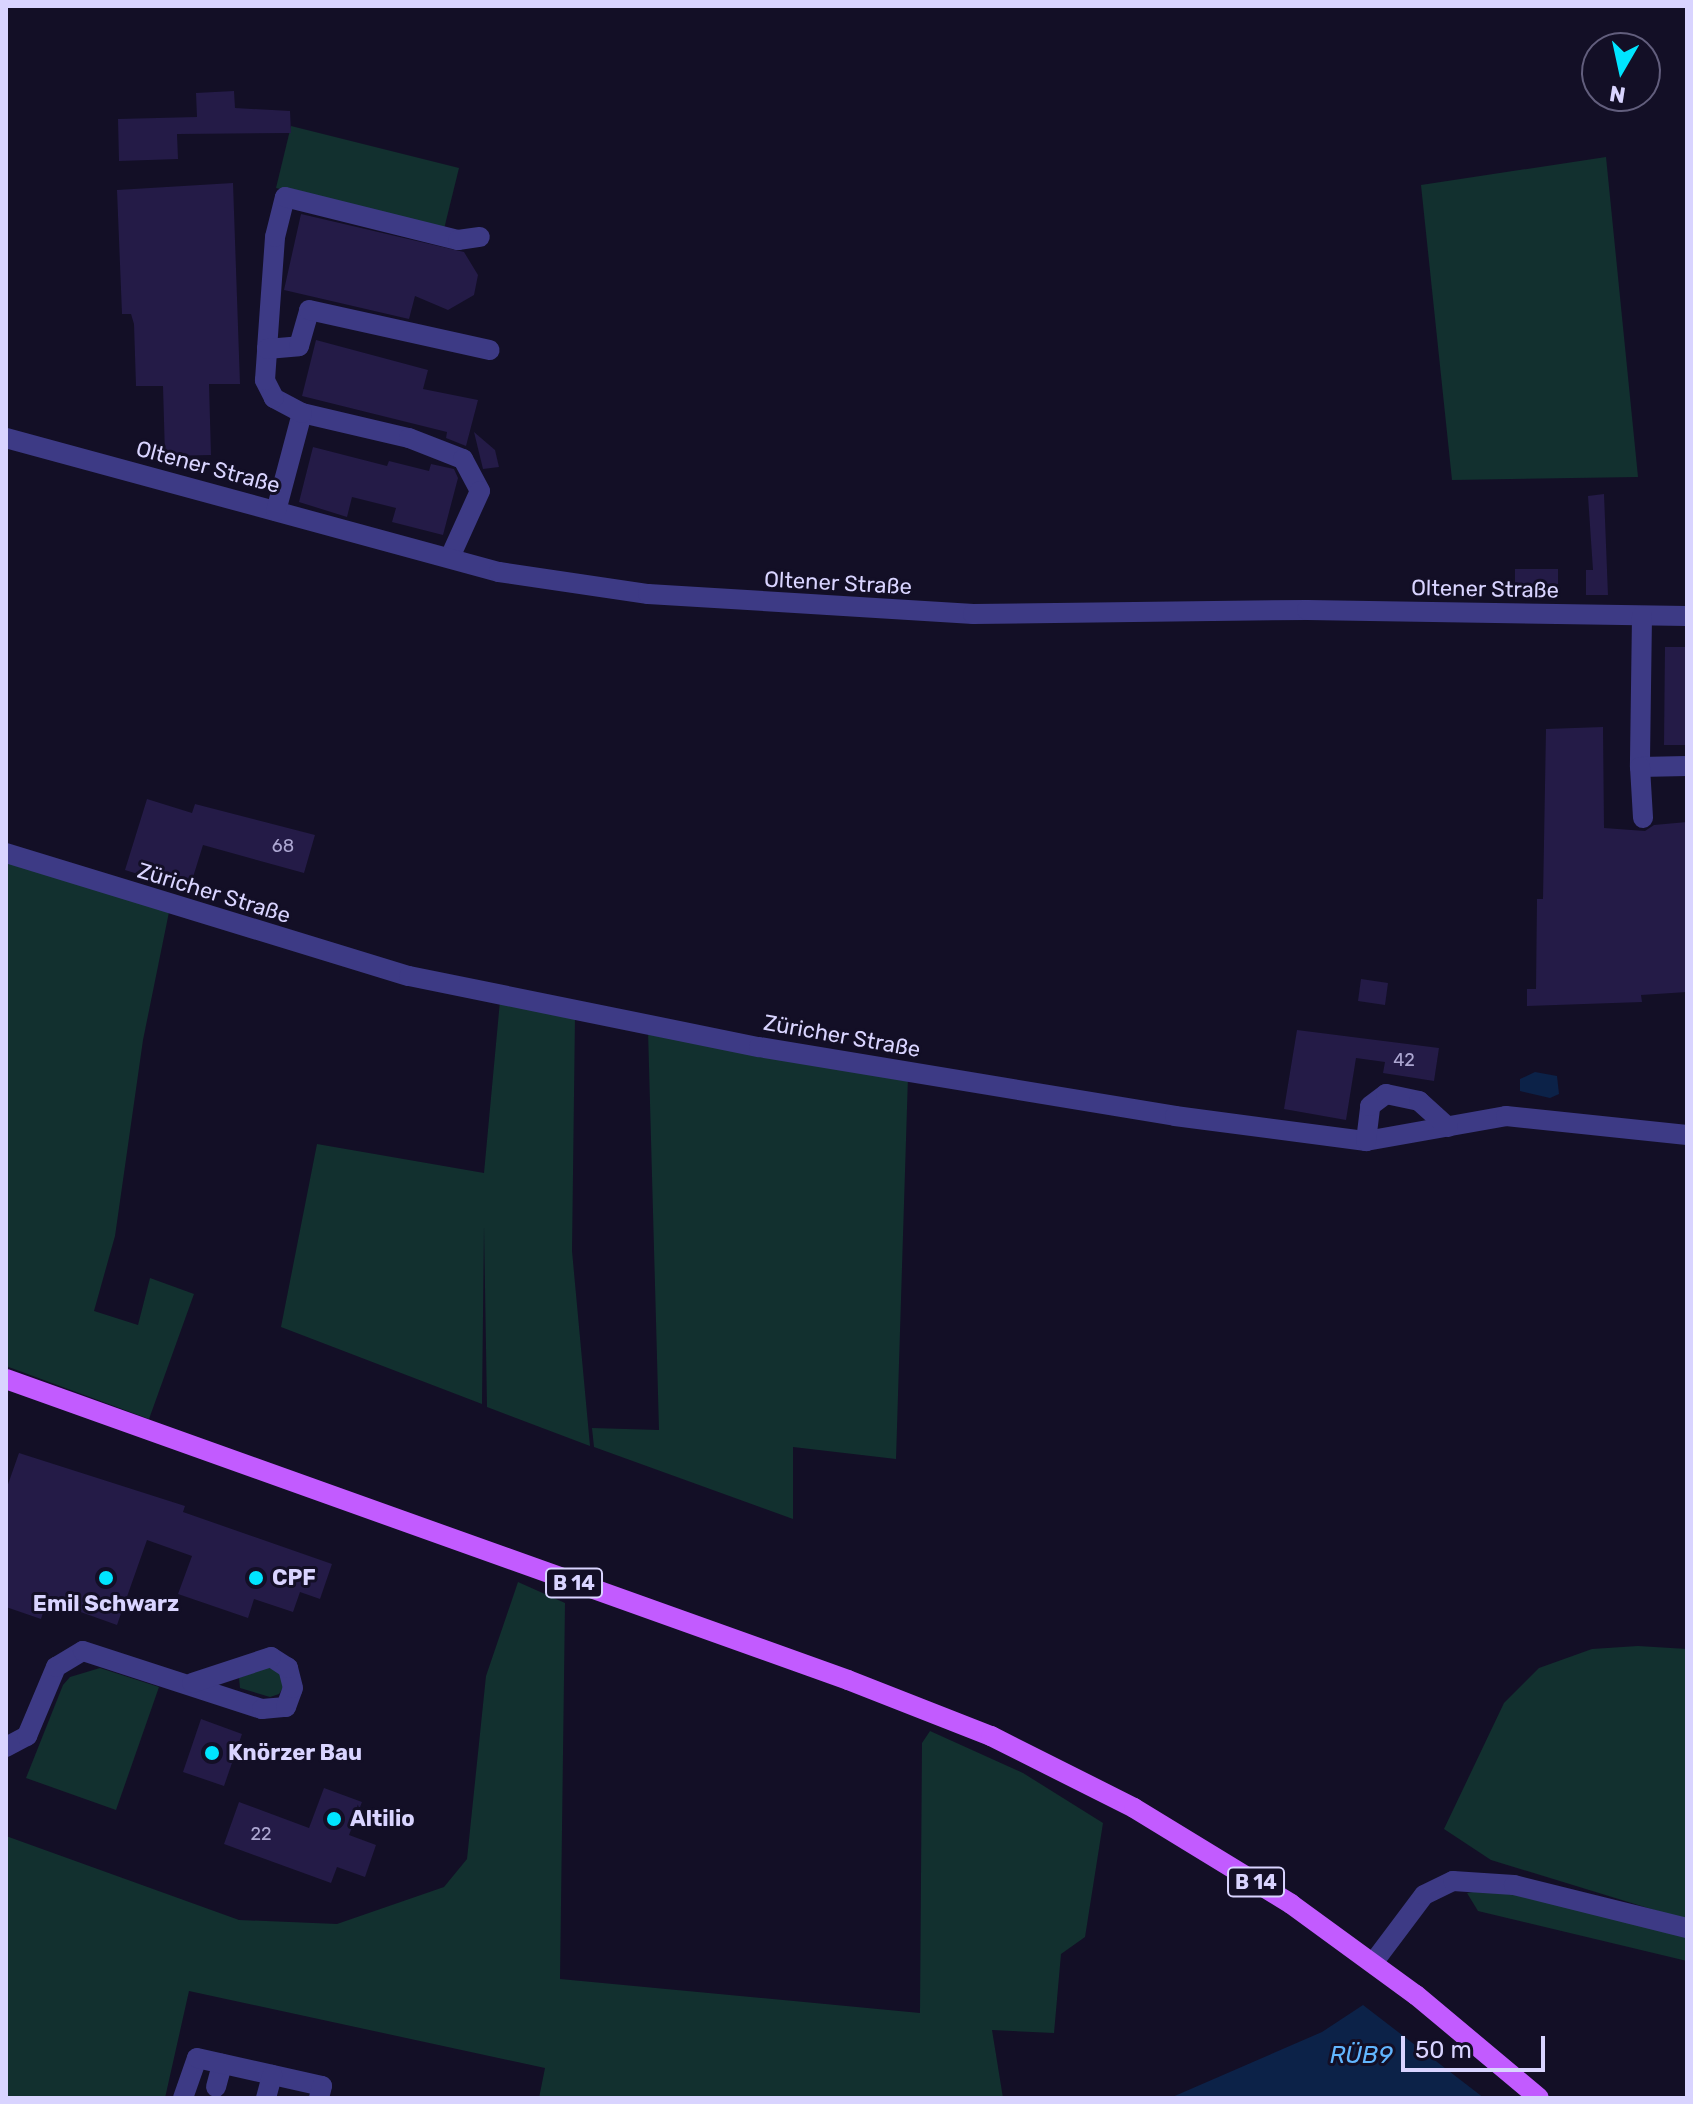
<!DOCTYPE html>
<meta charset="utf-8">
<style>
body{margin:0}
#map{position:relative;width:1693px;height:2104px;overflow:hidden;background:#130f26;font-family:Rubik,sans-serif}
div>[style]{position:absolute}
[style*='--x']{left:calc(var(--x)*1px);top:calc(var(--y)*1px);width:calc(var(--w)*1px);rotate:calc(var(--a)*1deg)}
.green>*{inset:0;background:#12302f}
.water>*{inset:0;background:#0c2248}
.building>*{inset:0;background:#241b47}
.minor>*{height:20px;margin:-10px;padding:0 10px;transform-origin:10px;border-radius:10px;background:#3d3a85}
.major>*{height:20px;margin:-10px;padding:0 10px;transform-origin:10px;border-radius:10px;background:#c25bff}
.dots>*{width:22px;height:22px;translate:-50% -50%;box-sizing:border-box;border:4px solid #130f26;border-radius:50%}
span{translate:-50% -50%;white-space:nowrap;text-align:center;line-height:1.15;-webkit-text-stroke:6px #130f26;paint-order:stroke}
.number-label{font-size:18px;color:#aca6d1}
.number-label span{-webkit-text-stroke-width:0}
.shield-label span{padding:2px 6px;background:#130f26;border:2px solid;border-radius:6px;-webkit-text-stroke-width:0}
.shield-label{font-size:20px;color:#d9d4ff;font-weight:700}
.street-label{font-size:22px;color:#d9d4ff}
.poi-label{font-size:22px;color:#d9d4ff;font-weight:700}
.left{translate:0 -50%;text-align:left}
.water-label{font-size:24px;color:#62b6ff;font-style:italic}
.frame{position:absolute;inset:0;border:8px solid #d9d4ff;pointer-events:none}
.north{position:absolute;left:1581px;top:32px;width:80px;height:80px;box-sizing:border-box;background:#130f26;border:2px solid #625e7d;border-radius:50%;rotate:189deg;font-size:22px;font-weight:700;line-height:32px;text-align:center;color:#d9d4ff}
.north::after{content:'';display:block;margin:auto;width:28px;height:36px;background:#00e5ff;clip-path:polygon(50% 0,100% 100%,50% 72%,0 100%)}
.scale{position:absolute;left:1401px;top:2036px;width:144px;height:36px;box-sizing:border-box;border:4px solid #d9d4ff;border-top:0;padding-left:10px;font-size:24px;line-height:28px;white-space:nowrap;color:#d9d4ff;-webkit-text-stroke:6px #130f26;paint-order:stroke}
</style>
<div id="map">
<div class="green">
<div style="clip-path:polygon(291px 126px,459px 168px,444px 229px,276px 188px)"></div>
<div style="clip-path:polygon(1606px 157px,1638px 477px,1452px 480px,1421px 185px)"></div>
<div style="clip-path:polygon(6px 860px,169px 912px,143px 1040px,115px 1236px,94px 1311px,138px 1325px,150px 1278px,194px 1294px,149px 1419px,6px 1366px)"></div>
<div style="clip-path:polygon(500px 1001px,575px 1016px,572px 1251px,590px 1446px,487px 1407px,484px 1226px,482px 1404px,281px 1327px,317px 1144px,484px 1173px)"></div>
<div style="clip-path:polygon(648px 1030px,908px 1076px,896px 1459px,793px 1447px,793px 1519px,594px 1447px,592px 1428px,659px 1430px)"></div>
<div style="clip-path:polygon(518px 1582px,565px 1603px,560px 1979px,920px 2013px,922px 1743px,930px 1731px,1023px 1773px,1103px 1823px,1085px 1937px,1061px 1954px,1054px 2033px,992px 2030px,1003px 2098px,539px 2098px,545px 2068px,189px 1991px,165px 2098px,6px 2098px,6px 1836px,239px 1920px,337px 1924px,444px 1887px,467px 1859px,486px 1676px)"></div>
<div style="clip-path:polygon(1638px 1646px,1687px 1649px,1687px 1920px,1491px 1860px,1444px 1829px,1504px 1703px,1539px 1668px,1592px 1649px)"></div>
<div style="clip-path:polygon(268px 1667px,281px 1673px,284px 1686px,279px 1694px,270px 1697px,240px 1688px,239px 1678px)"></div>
<div style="clip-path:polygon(100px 1668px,159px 1687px,116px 1810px,26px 1778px,63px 1685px,70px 1677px)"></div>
<div style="clip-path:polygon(1479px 1891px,1504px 1892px,1687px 1937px,1687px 1961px,1478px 1911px,1467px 1893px)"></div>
</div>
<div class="water">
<div style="clip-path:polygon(1535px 1072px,1557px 1076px,1559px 1094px,1550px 1098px,1520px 1091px,1520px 1079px)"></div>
<div style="clip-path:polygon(1363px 2005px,1484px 2098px,1170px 2098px,1322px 2032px)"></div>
</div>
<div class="building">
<div style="clip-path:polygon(234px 91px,235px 108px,290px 111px,291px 133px,177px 134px,178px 159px,119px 161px,118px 119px,197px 117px,196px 93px)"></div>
<div style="clip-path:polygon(233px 183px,240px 384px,209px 384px,211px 455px,165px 456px,163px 386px,136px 386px,134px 324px,131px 314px,122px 314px,117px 190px)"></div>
<div style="clip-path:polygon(301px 214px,464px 252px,478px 275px,474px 295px,448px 310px,415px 296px,409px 319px,284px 290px)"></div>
<div style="clip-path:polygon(316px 340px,428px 370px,423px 389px,478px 400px,466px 446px,446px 438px,447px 432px,302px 396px)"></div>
<div style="clip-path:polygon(474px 432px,495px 450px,499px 467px,483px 469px)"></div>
<div style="clip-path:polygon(313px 447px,387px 466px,389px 461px,429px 471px,431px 464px,454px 469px,458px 478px,443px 535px,392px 522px,396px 508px,352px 497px,347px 517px,299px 502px)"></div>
<div style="clip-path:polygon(1604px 494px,1608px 595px,1586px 595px,1586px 570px,1593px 570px,1588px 496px)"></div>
<div style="clip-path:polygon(1515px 569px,1558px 569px,1558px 584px,1515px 584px)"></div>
<div style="clip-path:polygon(1665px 647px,1687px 647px,1687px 745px,1664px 745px)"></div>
<div style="clip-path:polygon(1603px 727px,1604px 828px,1645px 831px,1654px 825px,1687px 822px,1687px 992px,1641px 995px,1642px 1002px,1527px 1006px,1527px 989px,1536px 989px,1537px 899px,1543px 899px,1546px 729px)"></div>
<div style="clip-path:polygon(147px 799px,192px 813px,195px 804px,315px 835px,304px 873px,203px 845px,189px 890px,125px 870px)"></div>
<div style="clip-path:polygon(1361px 979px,1388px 983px,1385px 1005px,1358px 1001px)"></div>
<div style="clip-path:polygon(1297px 1030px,1439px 1048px,1434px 1081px,1383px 1073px,1385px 1062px,1356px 1058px,1346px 1120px,1284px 1109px)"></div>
<div style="clip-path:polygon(19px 1453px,185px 1506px,183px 1512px,332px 1564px,320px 1599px,300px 1592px,293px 1612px,254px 1599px,248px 1618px,178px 1594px,192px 1556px,147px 1540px,117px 1625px,47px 1600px,41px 1619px,6px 1607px,6px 1490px)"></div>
<div style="clip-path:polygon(201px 1719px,242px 1734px,224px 1786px,183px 1772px)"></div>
<div style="clip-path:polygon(324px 1788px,362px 1802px,349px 1835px,376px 1845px,365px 1877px,337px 1867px,331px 1883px,224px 1844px,239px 1802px,309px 1828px)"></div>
</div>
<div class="minor">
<div style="--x:267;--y:349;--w:112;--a:-85.9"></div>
<div style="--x:275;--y:237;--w:41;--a:-76"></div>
<div style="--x:285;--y:197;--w:178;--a:14"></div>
<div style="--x:458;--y:240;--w:22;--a:-8"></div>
<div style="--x:302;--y:413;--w:110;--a:13.2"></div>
<div style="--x:409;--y:438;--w:58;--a:21.3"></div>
<div style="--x:463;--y:459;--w:36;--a:62"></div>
<div style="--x:480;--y:491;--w:72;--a:114.4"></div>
<div style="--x:6;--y:438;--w:511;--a:15.21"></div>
<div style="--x:499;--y:572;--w:151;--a:8.4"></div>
<div style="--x:648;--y:594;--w:326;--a:3.5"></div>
<div style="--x:973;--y:614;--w:334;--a:-0.7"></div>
<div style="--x:1307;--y:610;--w:380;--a:0.9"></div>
<div style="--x:276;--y:511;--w:101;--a:-75.1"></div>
<div style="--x:302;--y:413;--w:32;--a:-152"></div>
<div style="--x:274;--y:398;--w:20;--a:-117"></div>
<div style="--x:265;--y:380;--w:31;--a:-86"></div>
<div style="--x:267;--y:349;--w:32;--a:-5"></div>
<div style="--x:299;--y:346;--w:37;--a:-74"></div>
<div style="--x:309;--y:310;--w:185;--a:12.5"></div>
<div style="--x:1642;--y:616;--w:151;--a:90.8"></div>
<div style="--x:1640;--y:767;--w:47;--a:-1.2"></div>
<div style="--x:1640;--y:767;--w:51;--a:86.6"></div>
<div style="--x:6;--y:853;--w:421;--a:17"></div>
<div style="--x:409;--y:976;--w:357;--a:11.5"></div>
<div style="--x:759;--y:1047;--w:422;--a:9.4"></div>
<div style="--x:1175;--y:1116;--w:193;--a:7.5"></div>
<div style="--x:1366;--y:1141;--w:142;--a:-10.1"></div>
<div style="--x:1506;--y:1116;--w:182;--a:6"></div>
<div style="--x:1366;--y:1141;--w:35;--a:-83"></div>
<div style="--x:1370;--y:1106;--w:20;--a:-37"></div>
<div style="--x:1386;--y:1094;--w:34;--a:12"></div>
<div style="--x:1419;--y:1101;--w:39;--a:42"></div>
<div style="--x:6;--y:1747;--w:24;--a:-28"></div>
<div style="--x:27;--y:1736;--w:75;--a:-67.2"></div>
<div style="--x:56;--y:1667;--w:31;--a:-31"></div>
<div style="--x:83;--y:1651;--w:188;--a:18"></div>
<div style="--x:262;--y:1709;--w:24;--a:-5"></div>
<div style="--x:286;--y:1707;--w:20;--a:-70"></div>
<div style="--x:293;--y:1688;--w:21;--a:-104"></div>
<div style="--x:288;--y:1668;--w:20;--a:-147"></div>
<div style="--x:271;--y:1657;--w:83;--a:161.8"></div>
<div style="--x:1373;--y:1963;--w:85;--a:-53.1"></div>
<div style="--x:1424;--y:1895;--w:32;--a:-26"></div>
<div style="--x:1453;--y:1881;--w:61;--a:3.8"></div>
<div style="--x:1514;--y:1885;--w:178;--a:14"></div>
<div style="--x:216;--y:2087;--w:24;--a:-75"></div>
<div style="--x:183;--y:2098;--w:42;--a:-70.7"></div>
<div style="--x:197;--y:2058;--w:128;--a:12.6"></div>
<div style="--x:322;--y:2086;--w:12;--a:104"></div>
<div style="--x:266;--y:2098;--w:24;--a:-75"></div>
</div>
<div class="major">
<div style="--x:6;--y:1379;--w:894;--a:19.67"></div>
<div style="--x:848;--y:1680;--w:154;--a:21.4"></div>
<div style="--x:991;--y:1736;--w:160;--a:26.7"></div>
<div style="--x:1134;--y:1808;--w:184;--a:31.4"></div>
<div style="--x:1291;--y:1904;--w:155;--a:36.1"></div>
<div style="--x:1416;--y:1995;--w:160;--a:39.9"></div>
</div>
<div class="dots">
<div style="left:106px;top:1578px;background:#00e5ff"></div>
<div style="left:256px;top:1578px;background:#00e5ff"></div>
<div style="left:212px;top:1753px;background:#00e5ff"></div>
<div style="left:334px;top:1819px;background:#00e5ff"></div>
</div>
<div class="number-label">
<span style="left:283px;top:846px">68</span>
<span style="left:1404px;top:1060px">42</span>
<span style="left:261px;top:1834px">22</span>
</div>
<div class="shield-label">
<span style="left:574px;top:1583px">B 14</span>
<span style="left:1256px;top:1882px">B 14</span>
</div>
<div class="street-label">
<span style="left:208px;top:467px;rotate:15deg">Oltener Straße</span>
<span style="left:838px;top:583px;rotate:3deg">Oltener Straße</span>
<span style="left:1485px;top:589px;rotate:1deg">Oltener Straße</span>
<span style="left:214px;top:893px;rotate:17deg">Züricher Straße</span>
<span style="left:842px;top:1036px;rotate:10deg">Züricher Straße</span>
</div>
<div class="poi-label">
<span class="left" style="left:272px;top:1578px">CPF</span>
<span style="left:106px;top:1604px">Emil Schwarz</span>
<span class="left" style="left:228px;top:1753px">Knörzer Bau</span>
<span class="left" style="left:350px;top:1819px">Altilio</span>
</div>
<div class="water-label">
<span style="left:1361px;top:2056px">RÜB9</span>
</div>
<div class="frame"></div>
<div class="north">N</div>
<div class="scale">50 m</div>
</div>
